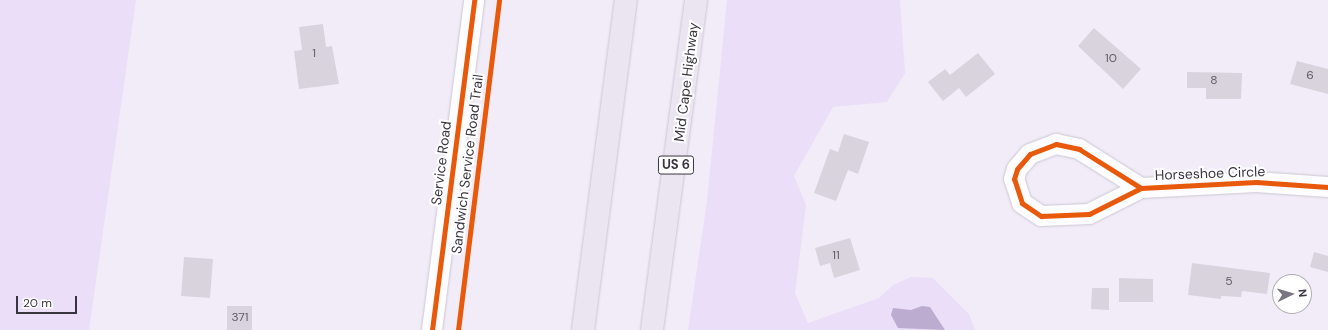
<!DOCTYPE html>
<style>
body{margin:0}
#map{position:relative;width:1328px;height:330px;overflow:hidden;background:#f2ecf8;font-family:"DM Sans",sans-serif}
div>[style]{position:absolute}
[style*='--x']{left:calc(var(--x)*1px);top:calc(var(--y)*1px);width:calc(var(--w)*1px);rotate:calc(var(--a)*1deg)}
.green>*{inset:0;background:#eadef8}
.water>*{inset:0;background:#bcacd0}
.building>*{inset:0;background:#d8d3dd}
.roads{filter:drop-shadow(0 0 1px #ccc7d2) drop-shadow(0 0 1px #ccc7d2)}
.minor>*{height:20px;margin:-10px;padding:0 10px;transform-origin:10px;border-radius:10px;background:#fdfcfe}
.highway>*{height:22px;margin:-11px;padding:0 11px;transform-origin:11px;border-radius:11px;background:#ebe5f1}
.cycleway>*{height:5px;margin:-2.5px;padding:0 2.5px;transform-origin:2.5px;border-radius:2.5px;background:#e8590c}
span{translate:-50% -50%;white-space:nowrap;text-align:center;line-height:1.15;-webkit-text-stroke:4px #fff;paint-order:stroke}
.number-label{font-size:12px;color:#625d67}
.number-label span{-webkit-text-stroke-width:0}
.shield-label span{padding:1px 3px;background:#fff;border:1px solid;border-radius:3px;-webkit-text-stroke-width:0}
.shield-label{font-size:13px;color:#39353f;font-weight:700}
.street-label{font-size:14px;color:#39353f}
.north{position:absolute;left:1272px;top:274px;width:40px;height:40px;box-sizing:border-box;background:#fff;border:1px solid #b0aeb2;border-radius:50%;rotate:85deg;font-size:11px;font-weight:700;line-height:16px;text-align:center;color:#39353f}
.north::after{content:'';display:block;margin:auto;width:14px;height:18px;background:#7a7580;clip-path:polygon(50% 0,100% 100%,50% 72%,0 100%)}
.scale{position:absolute;left:16px;top:296px;width:61px;height:18px;box-sizing:border-box;border:2px solid #39353f;border-top:0;padding-left:5px;font-size:12px;line-height:14px;white-space:nowrap;color:#39353f;-webkit-text-stroke:3px #fff;paint-order:stroke}
</style>
<div id="map">
<div class="green">
<div style="clip-path:polygon(0 0,136px 0,89px 330px,0 330px)"></div>
<div style="clip-path:polygon(727px 0,900px 0,905px 73px,887px 102px,833px 107px,794px 176px,806px 205px,795px 293px,808px 323px,879px 298px,893px 285px,911px 277px,933px 278px,969px 314px,975px 330px,688px 330px,707px 201px)"></div>
</div>
<div class="water">
<div style="clip-path:polygon(922px 306px,930px 307px,945px 330px,898px 328px,891px 315px,893px 308px,911px 310px)"></div>
</div>
<div class="building">
<div style="clip-path:polygon(323px 24px,326px 47px,332px 46px,339px 84px,299px 89px,294px 51px,302px 50px,299px 27px)"></div>
<div style="clip-path:polygon(1094px 28px,1141px 69px,1123px 89px,1078px 46px)"></div>
<div style="clip-path:polygon(978px 53px,995px 74px,966px 97px,959px 88px,943px 101px,928px 82px,945px 69px,950px 75px)"></div>
<div style="clip-path:polygon(1297px 61px,1328px 69px,1328px 94px,1290px 84px)"></div>
<div style="clip-path:polygon(1187px 72px,1242px 73px,1241px 99px,1206px 99px,1206px 88px,1187px 88px)"></div>
<div style="clip-path:polygon(844px 134px,869px 142px,858px 174px,848px 170px,836px 201px,814px 193px,830px 149px,838px 152px)"></div>
<div style="clip-path:polygon(850px 238px,860px 270px,834px 278px,830px 263px,820px 266px,815px 248px)"></div>
<div style="clip-path:polygon(1314px 252px,1328px 256px,1328px 272px,1310px 267px)"></div>
<div style="clip-path:polygon(184px 257px,213px 259px,210px 298px,181px 296px)"></div>
<div style="clip-path:polygon(1192px 263px,1270px 273px,1267px 294px,1242px 291px,1241px 297px,1221px 296px,1221px 299px,1188px 295px)"></div>
<div style="clip-path:polygon(1119px 278px,1153px 279px,1153px 302px,1119px 302px)"></div>
<div style="clip-path:polygon(1092px 288px,1109px 288px,1109px 310px,1091px 309px)"></div>
<div style="clip-path:polygon(227px 306px,252px 306px,252px 330px,227px 330px)"></div>
</div>
<div class="roads">
<div class="minor">
<div style="--x:1056;--y:144;--w:24;--a:12"></div>
<div style="--x:1079;--y:149;--w:73;--a:32.2"></div>
<div style="--x:1141;--y:188;--w:58;--a:153.4"></div>
<div style="--x:1089;--y:214;--w:48;--a:177.6"></div>
<div style="--x:1041;--y:216;--w:23;--a:-146"></div>
<div style="--x:1022;--y:203;--w:25;--a:-108"></div>
<div style="--x:1014;--y:179;--w:10;--a:-73"></div>
<div style="--x:1017;--y:169;--w:20;--a:-49"></div>
<div style="--x:1030;--y:154;--w:28;--a:-21"></div>
<div style="--x:1141;--y:188;--w:115;--a:-3"></div>
<div style="--x:1256;--y:182;--w:72;--a:4"></div>
<div style="--x:432;--y:330;--w:333;--a:-82.7"></div>
</div>
<div class="highway">
<div style="--x:583;--y:330;--w:333;--a:-82.6"></div>
<div style="--x:652;--y:330;--w:333;--a:-82.4"></div>
</div>
</div>
<div class="cycleway">
<div style="--x:1056;--y:144;--w:24;--a:12"></div>
<div style="--x:1079;--y:149;--w:73;--a:32.2"></div>
<div style="--x:1141;--y:188;--w:58;--a:153.4"></div>
<div style="--x:1089;--y:214;--w:48;--a:177.6"></div>
<div style="--x:1041;--y:216;--w:23;--a:-146"></div>
<div style="--x:1022;--y:203;--w:25;--a:-108"></div>
<div style="--x:1014;--y:179;--w:10;--a:-73"></div>
<div style="--x:1017;--y:169;--w:20;--a:-49"></div>
<div style="--x:1030;--y:154;--w:28;--a:-21"></div>
<div style="--x:1141;--y:188;--w:115;--a:-3"></div>
<div style="--x:1256;--y:182;--w:72;--a:4"></div>
<div style="--x:432;--y:330;--w:333;--a:-82.7"></div>
<div style="--x:458;--y:330;--w:333;--a:-82.9"></div>
</div>
<div class="number-label">
<span style="left:314px;top:54px">1</span>
<span style="left:1111px;top:59px">10</span>
<span style="left:1310px;top:76px">6</span>
<span style="left:1214px;top:81px">8</span>
<span style="left:836px;top:256px">11</span>
<span style="left:1229px;top:282px">5</span>
<span style="left:240px;top:318px">371</span>
</div>
<div class="shield-label">
<span style="left:676px;top:165px">US 6</span>
</div>
<div class="street-label">
<span style="left:686px;top:82px;rotate:-83deg">Mid Cape Highway</span>
<span style="left:441px;top:163px;rotate:-83deg">Service Road</span>
<span style="left:467px;top:164px;rotate:-83deg">Sandwich Service Road Trail</span>
<span style="left:1210px;top:173px;rotate:-2deg">Horseshoe Circle</span>
</div>
<div class="north">N</div>
<div class="scale">20 m</div>
</div>
